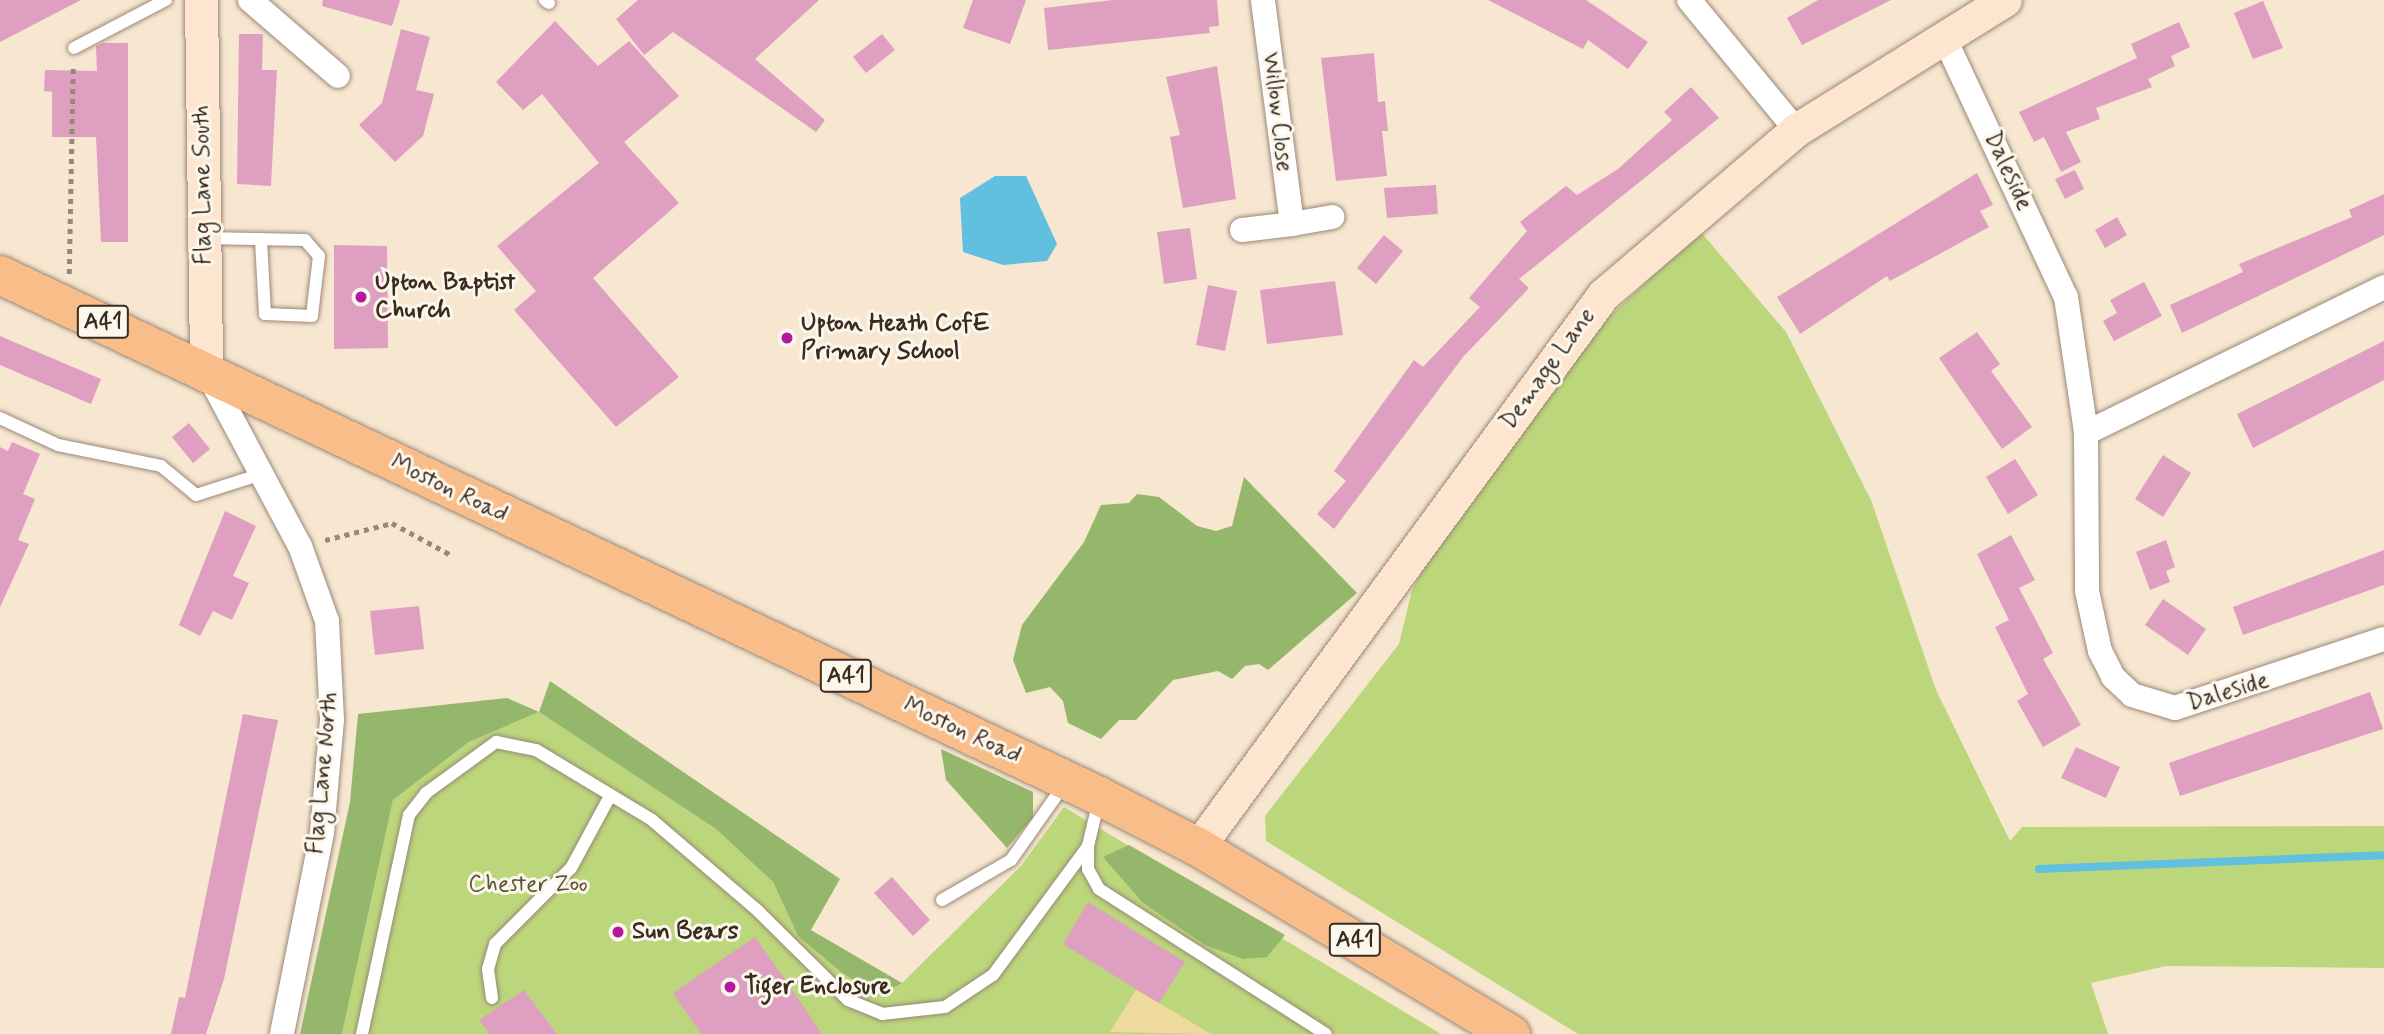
<!DOCTYPE html>
<style>
body{margin:0}
#map{position:relative;width:2384px;height:1034px;overflow:hidden;background:#f7e6d0;font-family:Mynerve,sans-serif}
div>[style]{position:absolute}
[style*='--x']{left:calc(var(--x)*1px);top:calc(var(--y)*1px);width:calc(var(--w)*1px);rotate:calc(var(--a)*1deg)}
.green>*{inset:0;background:#bcd67b}
.forest>*{inset:0;background:#95b76b}
.sand>*{inset:0;background:#eeda9e}
.water>*{inset:0;background:#61bfdf}
.stream>*{height:8px;margin:-4px;padding:0 4px;transform-origin:4px;border-radius:4px;background:#61bfdf}
.building>*{inset:0;background:#df9fc1}
.path>*{height:4.5px;margin-top:-2.25px;transform-origin:0;background:repeating-linear-gradient(90deg,#987 0 5px,transparent 0 10px)}
.roads{filter:drop-shadow(0 0 2px #987) drop-shadow(0 0 2px #987)}
.lane>*{height:12px;margin:-6px;padding:0 6px;transform-origin:6px;border-radius:6px;background:#fff}
.street>*{height:24px;margin:-12px;padding:0 12px;transform-origin:12px;border-radius:12px;background:#fff}
.secondary>*{height:33px;margin:-16.5px;padding:0 16.5px;transform-origin:16.5px;border-radius:16.5px;background:#fde5d0}
.highway>*{height:38px;margin:-19px;padding:0 19px;transform-origin:19px;border-radius:19px;background:#f9bd89}
.dots>*{width:19px;height:19px;translate:-50% -50%;box-sizing:border-box;border:4px solid #fbf7ec;border-radius:50%}
span{translate:-50% -50%;white-space:nowrap;text-align:center;line-height:1.15;-webkit-text-stroke:6px #fbf7ec;paint-order:stroke}
.shield-label span{padding:2px 5px;background:#fbf7ec;border:2px solid;border-radius:5px;-webkit-text-stroke-width:0}
.shield-label{font-size:23px;color:#3b2a1e;font-weight:700}
.street-label{font-size:24px;color:#3b2a1e}
.poi-label{font-size:24px;color:#3b2a1e;font-weight:700}
.left{translate:0 -50%;text-align:left}
.park-label{font-size:24px;color:#5b5535}
</style>
<div id="map">
<div class="green">
<div style="clip-path:polygon(1700px 231px,1786px 332px,1871px 500px,1936px 690px,2010px 841px,2022px 827px,2384px 826px,2384px 968px,2166px 966px,2091px 983px,2108px 1034px,1578px 1034px,1266px 841px,1265px 816px,1399px 644px,1412px 590px,1441px 534px,1607px 319px)"></div>
<div style="clip-path:polygon(539px 712px,716px 829px,773px 882px,798px 936px,879px 996px,902px 983px,1021px 866px,1064px 807px,1441px 1034px,342px 1034px,393px 800px,469px 742px)"></div>
</div>
<div class="forest">
<div style="clip-path:polygon(1244px 477px,1357px 593px,1268px 670px,1259px 664px,1245px 666px,1232px 679px,1218px 671px,1173px 680px,1136px 720px,1119px 720px,1101px 739px,1068px 723px,1063px 701px,1050px 687px,1026px 693px,1013px 660px,1022px 625px,1084px 542px,1101px 505px,1129px 503px,1137px 494px,1159px 497px,1197px 526px,1216px 531px,1232px 526px)"></div>
<div style="clip-path:polygon(550px 681px,840px 879px,811px 930px,902px 983px,879px 996px,841px 972px,798px 936px,773px 882px,716px 829px,539px 712px,469px 742px,393px 800px,342px 1034px,300px 1034px,350px 802px,358px 714px,507px 698px,539px 712px)"></div>
<div style="clip-path:polygon(941px 749px,1033px 792px,1033px 817px,1007px 848px,946px 780px)"></div>
<div style="clip-path:polygon(1129px 845px,1285px 935px,1267px 957px,1243px 959px,1205px 945px,1142px 902px,1103px 857px)"></div>
</div>
<div class="sand">
<div style="clip-path:polygon(1136px 990px,1159px 1003px,1211px 1034px,1110px 1032px)"></div>
</div>
<div class="water">
<div style="clip-path:polygon(995px 176px,1026px 176px,1057px 244px,1047px 261px,1003px 265px,963px 252px,960px 198px)"></div>
</div>
<div class="stream">
<div style="--x:2039;--y:869;--w:345;--a:-2.3"></div>
</div>
<div class="building">
<div style="clip-path:polygon(0 0,81px 0,0 42px)"></div>
<div style="clip-path:polygon(323px 0,400px 0,392px 26px,322px 6px)"></div>
<div style="clip-path:polygon(638px 0,819px 0,755px 59px,825px 120px,816px 132px,673px 32px,644px 55px,616px 19px)"></div>
<div style="clip-path:polygon(973px 0,1026px 0,1010px 44px,963px 28px)"></div>
<div style="clip-path:polygon(1113px 0,1217px 0,1219px 26px,1209px 27px,1210px 33px,1048px 50px,1044px 8px)"></div>
<div style="clip-path:polygon(1488px 0,1586px 0,1648px 42px,1628px 69px,1588px 40px,1583px 49px)"></div>
<div style="clip-path:polygon(1818px 0,1891px 0,1802px 45px,1787px 18px)"></div>
<div style="clip-path:polygon(2263px 1px,2283px 48px,2253px 59px,2234px 13px)"></div>
<div style="clip-path:polygon(555px 21px,598px 66px,629px 41px,679px 96px,624px 142px,679px 203px,593px 278px,679px 377px,616px 427px,514px 310px,536px 291px,497px 246px,599px 163px,542px 94px,523px 110px,496px 82px)"></div>
<div style="clip-path:polygon(2179px 22px,2190px 47px,2171px 56px,2175px 66px,2148px 79px,2152px 87px,2096px 108px,2100px 119px,2066px 132px,2081px 162px,2061px 172px,2044px 137px,2034px 142px,2019px 112px,2137px 58px,2131px 44px)"></div>
<div style="clip-path:polygon(401px 29px,430px 37px,416px 90px,434px 94px,423px 136px,395px 162px,359px 125px,382px 103px)"></div>
<div style="clip-path:polygon(239px 34px,263px 34px,262px 70px,277px 70px,271px 186px,237px 184px)"></div>
<div style="clip-path:polygon(882px 34px,895px 50px,866px 73px,853px 57px)"></div>
<div style="clip-path:polygon(103px 43px,128px 43px,128px 242px,101px 242px,96px 137px,52px 137px,52px 92px,44px 91px,45px 70px,97px 71px,96px 46px)"></div>
<div style="clip-path:polygon(1374px 53px,1378px 102px,1385px 101px,1388px 131px,1382px 131px,1387px 176px,1336px 181px,1321px 58px)"></div>
<div style="clip-path:polygon(1217px 66px,1236px 199px,1183px 208px,1170px 137px,1180px 135px,1166px 77px)"></div>
<div style="clip-path:polygon(1691px 87px,1719px 118px,1519px 279px,1529px 288px,1463px 357px,1334px 529px,1317px 514px,1346px 481px,1334px 471px,1414px 360px,1423px 367px,1480px 307px,1469px 298px,1527px 231px,1520px 222px,1566px 186px,1577px 195px,1618px 169px,1672px 120px,1664px 112px)"></div>
<div style="clip-path:polygon(2075px 170px,2084px 189px,2065px 199px,2055px 179px)"></div>
<div style="clip-path:polygon(1977px 173px,1993px 205px,1980px 211px,1989px 227px,1890px 281px,1887px 276px,1800px 334px,1777px 297px)"></div>
<div style="clip-path:polygon(1436px 185px,1438px 214px,1387px 218px,1384px 188px)"></div>
<div style="clip-path:polygon(2384px 194px,2384px 235px,2182px 333px,2170px 305px,2243px 272px,2239px 264px,2352px 217px,2349px 210px)"></div>
<div style="clip-path:polygon(2117px 217px,2127px 235px,2105px 248px,2095px 230px)"></div>
<div style="clip-path:polygon(1190px 228px,1197px 279px,1164px 284px,1157px 232px)"></div>
<div style="clip-path:polygon(1384px 235px,1403px 251px,1376px 284px,1357px 268px)"></div>
<div style="clip-path:polygon(334px 245px,387px 246px,388px 348px,334px 349px)"></div>
<div style="clip-path:polygon(1335px 281px,1343px 335px,1267px 344px,1260px 290px)"></div>
<div style="clip-path:polygon(2144px 282px,2162px 316px,2114px 341px,2103px 321px,2117px 313px,2110px 300px)"></div>
<div style="clip-path:polygon(1208px 285px,1237px 291px,1225px 351px,1196px 345px)"></div>
<div style="clip-path:polygon(1977px 332px,2000px 364px,1991px 371px,2032px 427px,2002px 449px,1939px 358px)"></div>
<div style="clip-path:polygon(0 336px,101px 379px,91px 404px,0 365px)"></div>
<div style="clip-path:polygon(2384px 341px,2384px 380px,2253px 448px,2237px 414px)"></div>
<div style="clip-path:polygon(189px 423px,210px 449px,193px 463px,172px 437px)"></div>
<div style="clip-path:polygon(12px 442px,40px 454px,23px 494px,35px 499px,18px 540px,29px 544px,0 607px,0 447px,8px 451px)"></div>
<div style="clip-path:polygon(2163px 455px,2191px 473px,2163px 517px,2135px 499px)"></div>
<div style="clip-path:polygon(2015px 459px,2038px 495px,2008px 514px,1986px 477px)"></div>
<div style="clip-path:polygon(225px 511px,256px 526px,233px 576px,249px 583px,232px 620px,213px 611px,200px 636px,179px 625px)"></div>
<div style="clip-path:polygon(2011px 535px,2035px 580px,2019px 588px,2053px 653px,2043px 659px,2081px 725px,2043px 747px,2017px 701px,2028px 694px,1995px 627px,2009px 620px,1977px 554px)"></div>
<div style="clip-path:polygon(2166px 540px,2175px 567px,2166px 571px,2170px 582px,2150px 590px,2136px 552px)"></div>
<div style="clip-path:polygon(2384px 550px,2384px 585px,2243px 635px,2233px 607px)"></div>
<div style="clip-path:polygon(2163px 599px,2206px 629px,2188px 655px,2145px 625px)"></div>
<div style="clip-path:polygon(419px 606px,424px 649px,375px 655px,370px 611px)"></div>
<div style="clip-path:polygon(2370px 692px,2383px 729px,2180px 796px,2169px 763px)"></div>
<div style="clip-path:polygon(243px 714px,278px 720px,224px 979px,206px 1034px,171px 1034px,179px 997px,185px 998px)"></div>
<div style="clip-path:polygon(2076px 747px,2120px 767px,2106px 798px,2061px 778px)"></div>
<div style="clip-path:polygon(892px 877px,930px 920px,913px 936px,874px 893px)"></div>
<div style="clip-path:polygon(1088px 902px,1185px 962px,1159px 1003px,1063px 944px)"></div>
<div style="clip-path:polygon(755px 937px,787px 982px,822px 1034px,701px 1034px,673px 993px)"></div>
<div style="clip-path:polygon(524px 990px,557px 1034px,490px 1034px,479px 1020px)"></div>
</div>
<div class="path">
<div style="--x:69;--y:274;--w:208;--a:-88.9"></div>
<div style="--x:325;--y:540;--w:69;--a:-14.2"></div>
<div style="--x:392;--y:523;--w:69;--a:28.4"></div>
</div>
<div class="roads">
<div class="lane">
<div style="--x:545;--y:0;--w:5;--a:37"></div>
<div style="--x:74;--y:48;--w:104;--a:-27.6"></div>
<div style="--x:204;--y:238;--w:101;--a:1.1"></div>
<div style="--x:305;--y:240;--w:21;--a:49"></div>
<div style="--x:319;--y:256;--w:60;--a:96.7"></div>
<div style="--x:312;--y:316;--w:47;--a:-177.6"></div>
<div style="--x:265;--y:314;--w:75;--a:-93.1"></div>
<div style="--x:0;--y:418;--w:64;--a:25"></div>
<div style="--x:58;--y:445;--w:105;--a:11.5"></div>
<div style="--x:161;--y:466;--w:45;--a:39.6"></div>
<div style="--x:196;--y:495;--w:69;--a:-17.7"></div>
<div style="--x:1088;--y:846;--w:23;--a:90"></div>
<div style="--x:1088;--y:869;--w:23;--a:61"></div>
<div style="--x:1099;--y:889;--w:269;--a:32.6"></div>
<div style="--x:942;--y:900;--w:80;--a:-30.1"></div>
<div style="--x:1011;--y:860;--w:92;--a:-54.8"></div>
<div style="--x:492;--y:998;--w:29;--a:-98"></div>
<div style="--x:488;--y:969;--w:26;--a:-74"></div>
<div style="--x:495;--y:944;--w:107;--a:-45"></div>
<div style="--x:571;--y:868;--w:80;--a:-61.5"></div>
<div style="--x:362;--y:1034;--w:224;--a:-77.9"></div>
<div style="--x:409;--y:815;--w:28;--a:-52"></div>
<div style="--x:426;--y:793;--w:87;--a:-36.1"></div>
<div style="--x:496;--y:742;--w:41;--a:11.3"></div>
<div style="--x:536;--y:750;--w:135;--a:31.1"></div>
<div style="--x:652;--y:820;--w:140;--a:40.6"></div>
<div style="--x:758;--y:911;--w:127;--a:44.7"></div>
<div style="--x:848;--y:1000;--w:37;--a:22"></div>
<div style="--x:882;--y:1014;--w:63;--a:-6.3"></div>
<div style="--x:945;--y:1007;--w:58;--a:-33.7"></div>
<div style="--x:993;--y:975;--w:160;--a:-53.6"></div>
<div style="--x:1088;--y:846;--w:47;--a:-76.6"></div>
</div>
<div class="street">
<div style="--x:250;--y:0;--w:116;--a:40.8"></div>
<div style="--x:1689;--y:0;--w:168;--a:50.5"></div>
<div style="--x:1943;--y:35;--w:289;--a:64.9"></div>
<div style="--x:2066;--y:297;--w:137;--a:81.6"></div>
<div style="--x:2086;--y:433;--w:158;--a:89.6"></div>
<div style="--x:2087;--y:591;--w:61;--a:77.8"></div>
<div style="--x:2100;--y:651;--w:29;--a:63"></div>
<div style="--x:2113;--y:677;--w:26;--a:43"></div>
<div style="--x:2132;--y:695;--w:45;--a:16.8"></div>
<div style="--x:2175;--y:708;--w:220;--a:-18.3"></div>
<div style="--x:1292;--y:224;--w:41;--a:-9.9"></div>
<div style="--x:1242;--y:230;--w:50;--a:-6.8"></div>
<div style="--x:1292;--y:224;--w:226;--a:-97.4"></div>
<div style="--x:208;--y:374;--w:195;--a:61.9"></div>
<div style="--x:300;--y:546;--w:80;--a:70.2"></div>
<div style="--x:327;--y:621;--w:99;--a:87.1"></div>
<div style="--x:332;--y:720;--w:113;--a:95.1"></div>
<div style="--x:322;--y:833;--w:205;--a:101.3"></div>
<div style="--x:2086;--y:433;--w:332;--a:-26.1"></div>
</div>
<div class="secondary">
<div style="--x:201;--y:0;--w:370;--a:89.2"></div>
<div style="--x:1198;--y:847;--w:685;--a:-53.73"></div>
<div style="--x:1603;--y:295;--w:254;--a:-40.5"></div>
<div style="--x:1796;--y:130;--w:246;--a:-31.9"></div>
</div>
<div class="highway">
<div style="--x:0;--y:275;--w:1216;--a:25.36"></div>
<div style="--x:1099;--y:796;--w:111;--a:27.3"></div>
<div style="--x:1198;--y:847;--w:365;--a:30.9"></div>
</div>
</div>
<div class="dots">
<div style="left:361px;top:297px;background:#b5179e"></div>
<div style="left:787px;top:338px;background:#b5179e"></div>
<div style="left:618px;top:932px;background:#b5179e"></div>
<div style="left:730px;top:987px;background:#b5179e"></div>
</div>
<div class="shield-label">
<span style="left:103px;top:322px">A41</span>
<span style="left:846px;top:676px">A41</span>
<span style="left:1355px;top:940px">A41</span>
</div>
<div class="street-label">
<span style="left:1277px;top:112px;rotate:83deg">Willow Close</span>
<span style="left:2008px;top:171px;rotate:65deg">Daleside</span>
<span style="left:203px;top:185px;rotate:-91deg">Flag Lane South</span>
<span style="left:1548px;top:369px;rotate:-54deg">Demage Lane</span>
<span style="left:449px;top:489px;rotate:26deg">Moston Road</span>
<span style="left:2228px;top:692px;rotate:-17deg">Daleside</span>
<span style="left:962px;top:731px;rotate:25deg">Moston Road</span>
<span style="left:323px;top:773px;rotate:-85deg">Flag Lane North</span>
</div>
<div class="poi-label">
<span class="left" style="left:375px;top:297px">Upton Baptist<br>Church</span>
<span class="left" style="left:801px;top:338px">Upton Heath CofE<br>Primary School</span>
<span class="left" style="left:632px;top:932px">Sun Bears</span>
<span class="left" style="left:744px;top:987px">Tiger Enclosure</span>
</div>
<div class="park-label">
<span style="left:528px;top:885px">Chester Zoo</span>
</div>
</div>
